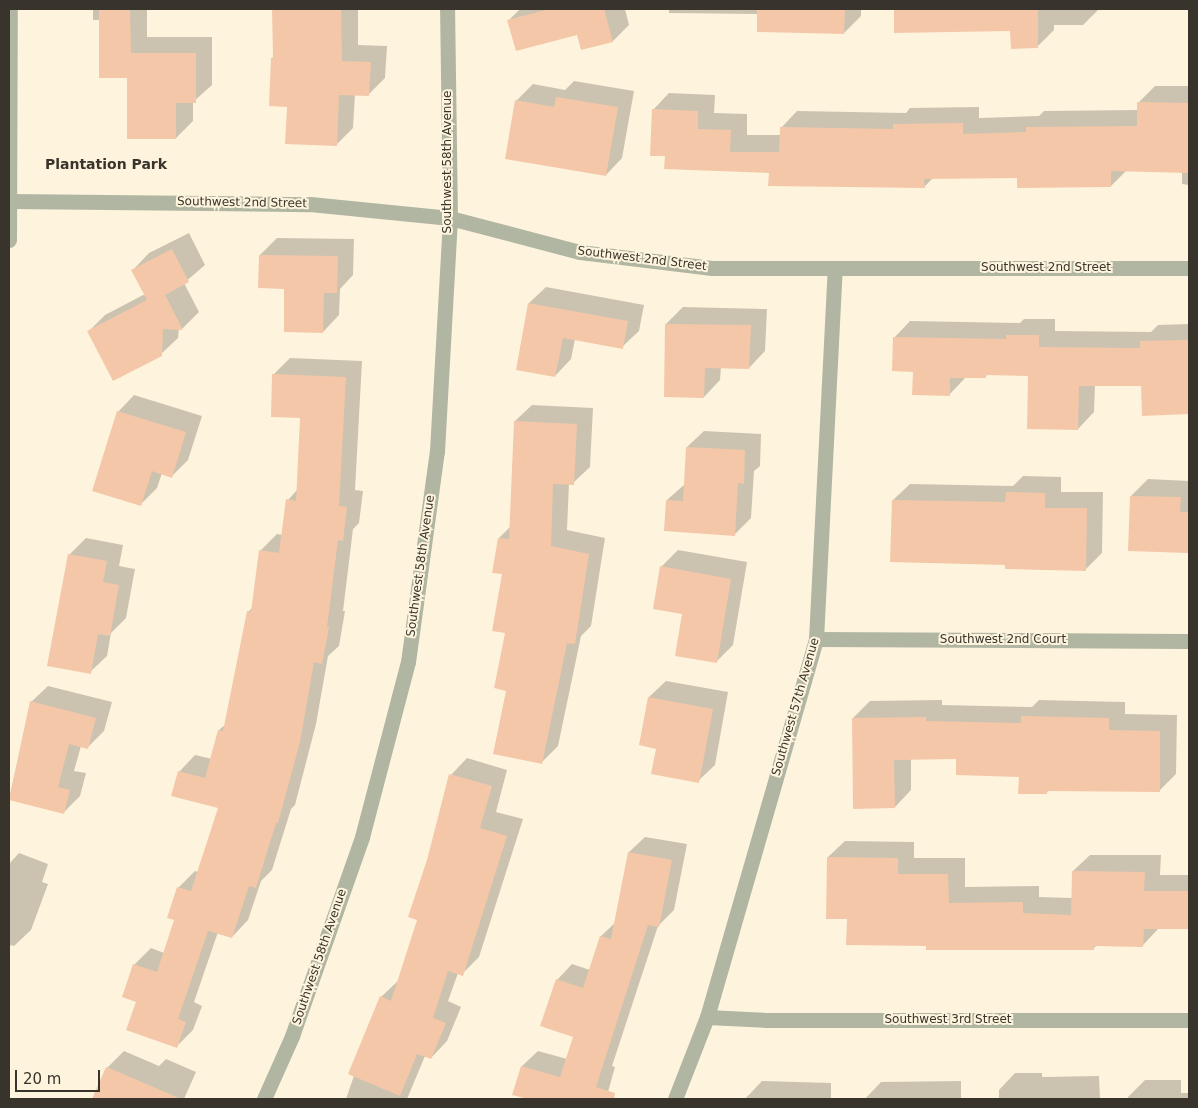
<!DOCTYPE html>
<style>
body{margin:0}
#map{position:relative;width:1198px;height:1108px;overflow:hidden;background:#fef4dd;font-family:"DejaVu Sans",sans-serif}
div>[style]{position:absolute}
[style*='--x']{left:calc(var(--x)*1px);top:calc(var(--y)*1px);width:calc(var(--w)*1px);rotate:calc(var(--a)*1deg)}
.shadow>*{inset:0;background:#0003}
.building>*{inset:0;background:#f5c7a9}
.minor>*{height:15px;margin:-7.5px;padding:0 7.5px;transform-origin:7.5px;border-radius:7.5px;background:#b0b6a1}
span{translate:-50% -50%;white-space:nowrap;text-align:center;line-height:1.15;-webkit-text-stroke:4px #fef4dd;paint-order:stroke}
.street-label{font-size:12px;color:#38342b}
.neighbourhood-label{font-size:14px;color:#38342b;font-weight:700}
.frame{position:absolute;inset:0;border:10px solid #38342b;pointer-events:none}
.scale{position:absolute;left:15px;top:1070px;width:85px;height:22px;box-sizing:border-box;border:2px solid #38342b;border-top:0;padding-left:6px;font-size:15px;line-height:18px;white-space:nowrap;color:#38342b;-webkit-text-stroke:4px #fef4dd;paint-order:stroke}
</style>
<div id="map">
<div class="shadow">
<div style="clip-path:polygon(93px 9px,147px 9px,147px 37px,212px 37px,212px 85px,193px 102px,193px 121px,176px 138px,128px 77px,100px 20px,93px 20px)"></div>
<div style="clip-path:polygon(273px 9px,358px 9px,358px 45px,387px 46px,385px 78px,368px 95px,355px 94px,353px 128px,336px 145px,289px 106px,272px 58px,274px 56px)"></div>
<div style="clip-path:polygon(520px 9px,625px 9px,629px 25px,613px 41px,509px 20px)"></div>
<div style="clip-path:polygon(669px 9px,861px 9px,861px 16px,844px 33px,758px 14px,669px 13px)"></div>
<div style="clip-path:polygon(895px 9px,1099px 9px,1083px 25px,1054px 25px,1054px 30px,1037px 47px,1012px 30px,896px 32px)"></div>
<div style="clip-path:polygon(574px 81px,634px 91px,622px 158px,606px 175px,516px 101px,533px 84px,565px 90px)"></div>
<div style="clip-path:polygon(1155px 86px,1189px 86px,1189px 185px,1182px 184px,1182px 171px,1127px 170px,1111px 186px,1018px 177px,933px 178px,924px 187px,770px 185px,770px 172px,666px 155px,653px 110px,669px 93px,715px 95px,714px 113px,747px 114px,747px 135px,781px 135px,781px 128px,797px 111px,906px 113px,910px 108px,979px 107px,979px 118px,1039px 116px,1044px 111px,1138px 110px,1139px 102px)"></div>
<div style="clip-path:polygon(189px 233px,205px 265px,184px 283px,199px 312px,183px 328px,179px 328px,178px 338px,161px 354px,89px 331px,105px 315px,145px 294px,133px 270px,149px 253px)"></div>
<div style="clip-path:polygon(277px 238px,354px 239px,353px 275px,340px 289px,339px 315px,323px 332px,260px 255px)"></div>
<div style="clip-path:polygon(546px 287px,644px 305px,639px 331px,622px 347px,575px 339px,571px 359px,555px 376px,529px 303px)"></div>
<div style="clip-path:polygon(683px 307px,767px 309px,765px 351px,749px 368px,721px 367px,720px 380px,704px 397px,666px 324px)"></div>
<div style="clip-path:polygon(1024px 319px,1055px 319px,1055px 331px,1151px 332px,1158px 325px,1189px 324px,1189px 413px,1143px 414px,1142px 385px,1095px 385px,1094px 412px,1078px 429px,1029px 375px,988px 374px,985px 377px,966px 377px,949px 395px,914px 370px,894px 338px,910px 321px,1020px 323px)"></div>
<div style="clip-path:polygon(290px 358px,362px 361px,355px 490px,363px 491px,359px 523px,353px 529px,343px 611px,345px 611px,339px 646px,328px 656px,316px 724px,295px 805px,291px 809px,272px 870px,261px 881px,248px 920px,232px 937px,218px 932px,194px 1002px,202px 1006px,193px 1030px,177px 1046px,134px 965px,151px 948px,164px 953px,175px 920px,178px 888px,195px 871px,199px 872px,219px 807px,179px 772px,195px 755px,212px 759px,219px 730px,226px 724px,248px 612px,253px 607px,260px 551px,277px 534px,283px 535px,288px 500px,298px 489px,301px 417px,274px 374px)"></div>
<div style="clip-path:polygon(134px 395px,202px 416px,188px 460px,172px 476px,162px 473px,157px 488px,141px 504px,118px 412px)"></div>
<div style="clip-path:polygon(532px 405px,593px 408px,590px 467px,573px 483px,569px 483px,567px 530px,605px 538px,591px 626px,581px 636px,558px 746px,542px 762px,508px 690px,507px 632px,499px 538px,511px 526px,515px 421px)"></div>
<div style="clip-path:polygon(704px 431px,761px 434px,760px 466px,754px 471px,751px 518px,735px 534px,667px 500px,685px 484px,687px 447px)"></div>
<div style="clip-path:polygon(1023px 476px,1061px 477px,1061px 492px,1103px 492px,1102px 553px,1086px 569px,1006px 563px,893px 500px,910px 484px,1013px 486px)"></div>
<div style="clip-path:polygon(1148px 479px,1189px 481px,1189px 552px,1130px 550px,1131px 496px)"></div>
<div style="clip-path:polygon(86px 538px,123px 545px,119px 566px,135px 569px,126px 618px,111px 633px,107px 656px,90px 672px,69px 555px)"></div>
<div style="clip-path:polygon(678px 550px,747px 562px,733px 645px,717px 661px,683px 613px,661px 567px)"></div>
<div style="clip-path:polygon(666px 681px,728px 692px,715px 765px,698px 781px,657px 748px,649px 697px)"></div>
<div style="clip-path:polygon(48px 686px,112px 702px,104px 731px,87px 748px,81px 746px,74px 771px,86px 773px,80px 796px,63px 813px,9px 799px,31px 702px)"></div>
<div style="clip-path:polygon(942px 700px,942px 705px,1032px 707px,1039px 700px,1125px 702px,1125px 714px,1177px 715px,1176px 774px,1159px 791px,1050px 790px,1046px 793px,1020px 775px,957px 758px,911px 759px,911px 790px,895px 807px,853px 718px,870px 701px)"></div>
<div style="clip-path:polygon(467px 758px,507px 770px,496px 812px,523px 819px,479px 957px,462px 974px,458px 973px,448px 1001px,461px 1007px,447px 1041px,431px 1058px,425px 1056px,407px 1099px,346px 1099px,381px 997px,399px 980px,418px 920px,429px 860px,451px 775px)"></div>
<div style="clip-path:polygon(645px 837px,687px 844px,674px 910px,658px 926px,612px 1066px,615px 1067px,606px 1099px,533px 1099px,514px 1094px,522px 1066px,538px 1051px,567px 1059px,575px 1036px,557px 980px,572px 964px,590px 970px,601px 936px,616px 922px,629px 852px)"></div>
<div style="clip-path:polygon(845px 841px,914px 842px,914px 858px,965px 858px,965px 887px,1039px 886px,1039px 897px,1072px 898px,1073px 871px,1090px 855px,1161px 855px,1160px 875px,1189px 875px,1189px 928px,1159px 928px,1143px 945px,1097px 945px,1093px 949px,927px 945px,848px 918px,828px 857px)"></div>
<div style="clip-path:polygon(19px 853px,48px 864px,42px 882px,48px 884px,31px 930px,14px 946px,11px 945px,9px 947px,9px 864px)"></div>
<div style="clip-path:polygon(124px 1051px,159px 1066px,166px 1059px,196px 1072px,184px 1099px,94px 1099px,107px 1068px)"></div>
<div style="clip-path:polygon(1015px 1073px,1042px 1073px,1042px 1077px,1099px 1076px,1100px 1099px,999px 1099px,999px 1090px)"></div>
<div style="clip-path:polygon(1145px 1080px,1181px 1080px,1181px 1093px,1189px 1093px,1189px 1099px,1128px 1099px,1128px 1097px)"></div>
<div style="clip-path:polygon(762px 1081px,831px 1083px,831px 1099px,745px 1099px)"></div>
<div style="clip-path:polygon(961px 1081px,961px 1099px,865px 1099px,881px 1082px)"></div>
</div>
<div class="building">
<div style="clip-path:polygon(99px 9px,130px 9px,131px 53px,196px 53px,196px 103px,176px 103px,176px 139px,127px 139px,127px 78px,99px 78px)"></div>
<div style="clip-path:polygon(272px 9px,341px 9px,342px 61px,371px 62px,369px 96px,339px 95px,337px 146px,285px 144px,287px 107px,269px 106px,271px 58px,273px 58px)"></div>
<div style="clip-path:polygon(550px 9px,604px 9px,613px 42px,581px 50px,577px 35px,516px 51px,507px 20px)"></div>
<div style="clip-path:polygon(757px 9px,845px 9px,844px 34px,757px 32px)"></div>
<div style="clip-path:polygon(894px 9px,1038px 9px,1038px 48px,1011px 49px,1010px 31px,894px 33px)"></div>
<div style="clip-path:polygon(556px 97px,618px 107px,606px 176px,505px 159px,515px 100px,554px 107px)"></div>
<div style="clip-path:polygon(1137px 102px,1189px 103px,1189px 173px,1111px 171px,1111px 187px,1017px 188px,1017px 178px,924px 179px,925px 188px,768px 186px,769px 173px,664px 169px,665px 156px,650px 156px,652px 109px,698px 111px,698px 129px,731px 130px,730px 152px,779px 152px,780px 127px,893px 129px,893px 124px,963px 123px,963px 134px,1026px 132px,1026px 127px,1137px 126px)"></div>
<div style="clip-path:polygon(172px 249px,189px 282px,165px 295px,183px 330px,163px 329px,162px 356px,113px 381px,87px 331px,147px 300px,131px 270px)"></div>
<div style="clip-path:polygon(259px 255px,338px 256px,337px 293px,324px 293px,323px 333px,284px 332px,284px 289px,258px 288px)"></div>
<div style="clip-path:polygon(528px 303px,628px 321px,623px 349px,563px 338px,555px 377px,516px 370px)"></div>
<div style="clip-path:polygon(665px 324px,751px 325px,749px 369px,705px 368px,704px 398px,664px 397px)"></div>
<div style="clip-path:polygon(1006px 335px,1039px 335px,1039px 347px,1140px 348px,1140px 341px,1189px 340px,1189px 414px,1142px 416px,1141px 386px,1079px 386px,1078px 430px,1027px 429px,1028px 376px,986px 375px,986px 378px,950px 378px,950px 396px,912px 395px,913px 372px,892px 371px,893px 337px,1006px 339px)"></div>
<div style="clip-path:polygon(272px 374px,346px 377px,339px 506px,347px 507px,343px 541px,338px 540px,327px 627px,329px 627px,322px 664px,314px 662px,300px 742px,278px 823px,276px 823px,256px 888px,249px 886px,232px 938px,208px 931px,178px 1019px,186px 1022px,177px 1048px,126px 1030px,136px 1002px,122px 997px,133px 964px,157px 972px,174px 920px,167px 918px,177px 887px,191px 891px,218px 808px,171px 796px,178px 771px,205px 778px,218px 730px,223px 731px,247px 611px,251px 612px,259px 550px,279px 553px,286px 499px,296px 501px,300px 418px,271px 417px)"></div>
<div style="clip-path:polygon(117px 411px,186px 432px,172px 478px,152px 471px,141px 506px,92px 491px)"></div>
<div style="clip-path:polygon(514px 421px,577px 424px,574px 485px,553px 484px,551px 546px,589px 554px,575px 644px,567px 643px,542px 764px,493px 754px,506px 691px,494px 688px,505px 633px,492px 631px,502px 574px,492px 573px,498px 538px,509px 539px)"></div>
<div style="clip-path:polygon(686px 447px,745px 450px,744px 484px,738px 483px,735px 536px,664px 531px,666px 500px,683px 501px)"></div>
<div style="clip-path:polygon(1006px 492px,1045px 493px,1045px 508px,1087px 508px,1086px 571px,1005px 569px,1005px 565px,890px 562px,892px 500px,1005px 502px)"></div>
<div style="clip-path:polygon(1130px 496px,1181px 497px,1180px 512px,1189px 512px,1189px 553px,1128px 551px)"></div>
<div style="clip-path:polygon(68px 554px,107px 561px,103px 582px,119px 585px,110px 636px,98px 634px,91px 674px,47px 666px)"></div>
<div style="clip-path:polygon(660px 566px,731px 579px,717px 663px,675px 656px,682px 614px,653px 609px)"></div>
<div style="clip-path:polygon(648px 697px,713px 709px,699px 783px,651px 774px,656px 749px,639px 745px)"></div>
<div style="clip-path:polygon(30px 701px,96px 718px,88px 749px,69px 744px,58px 787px,70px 790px,64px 814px,9px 800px)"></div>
<div style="clip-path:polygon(1021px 716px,1109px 718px,1109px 730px,1160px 731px,1160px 792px,1047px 791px,1047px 794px,1018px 794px,1019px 777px,956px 775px,956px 759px,894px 760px,895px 808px,853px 809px,852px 718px,926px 717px,926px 721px,1021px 723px)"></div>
<div style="clip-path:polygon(449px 774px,492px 786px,480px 828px,507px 836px,463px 976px,448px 971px,433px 1018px,446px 1023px,431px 1059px,417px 1054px,400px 1096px,348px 1074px,380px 996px,391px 1001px,417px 920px,408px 917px,427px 860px)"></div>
<div style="clip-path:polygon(628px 852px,672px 860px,659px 927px,648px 925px,596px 1087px,615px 1093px,614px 1099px,528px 1099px,512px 1095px,521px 1066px,560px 1077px,573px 1037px,540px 1026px,556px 979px,583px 988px,600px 936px,611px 939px)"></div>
<div style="clip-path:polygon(827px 857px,898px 858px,898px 874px,948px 874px,949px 903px,1023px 902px,1023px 913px,1071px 915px,1072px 871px,1145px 872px,1144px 891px,1189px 891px,1189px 929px,1144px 929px,1143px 947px,1094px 946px,1094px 950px,926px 950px,926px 946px,846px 945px,847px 919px,826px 919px)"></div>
<div style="clip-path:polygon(106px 1067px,123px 1074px,181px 1099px,92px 1099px)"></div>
</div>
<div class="minor">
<div style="--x:9;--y:201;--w:301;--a:0.6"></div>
<div style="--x:310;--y:204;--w:141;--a:5.7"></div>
<div style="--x:450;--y:218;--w:134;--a:14.7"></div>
<div style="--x:580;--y:252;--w:133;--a:6.9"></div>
<div style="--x:712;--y:268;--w:477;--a:0"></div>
<div style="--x:9;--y:240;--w:231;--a:-89.8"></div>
<div style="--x:816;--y:639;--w:373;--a:0.3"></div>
<div style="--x:707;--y:1017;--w:60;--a:2.9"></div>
<div style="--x:767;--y:1020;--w:422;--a:0"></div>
<div style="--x:264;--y:1099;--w:69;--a:-66"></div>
<div style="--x:292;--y:1036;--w:211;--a:-70.6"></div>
<div style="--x:362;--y:837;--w:181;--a:-75.3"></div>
<div style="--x:408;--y:662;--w:213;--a:-82.2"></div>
<div style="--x:437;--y:451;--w:233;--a:-86.8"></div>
<div style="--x:450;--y:218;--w:209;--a:-90.8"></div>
<div style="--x:675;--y:1099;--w:88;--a:-68.7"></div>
<div style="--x:707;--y:1017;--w:393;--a:-73.9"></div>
<div style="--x:816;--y:639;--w:370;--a:-87.1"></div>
</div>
<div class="street-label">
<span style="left:448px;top:162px;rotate:-90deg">Southwest 58th Avenue</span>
<span style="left:242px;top:203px;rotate:1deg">Southwest 2nd Street</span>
<span style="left:642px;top:259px;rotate:7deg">Southwest 2nd Street</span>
<span style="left:1046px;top:268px">Southwest 2nd Street</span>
<span style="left:421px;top:566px;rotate:-82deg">Southwest 58th Avenue</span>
<span style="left:1003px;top:640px">Southwest 2nd Court</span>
<span style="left:796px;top:707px;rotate:-74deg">Southwest 57th Avenue</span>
<span style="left:320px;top:957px;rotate:-71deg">Southwest 58th Avenue</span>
<span style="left:948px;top:1020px">Southwest 3rd Street</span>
</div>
<div class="neighbourhood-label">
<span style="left:106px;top:164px">Plantation Park</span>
</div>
<div class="frame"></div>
<div class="scale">20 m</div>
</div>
